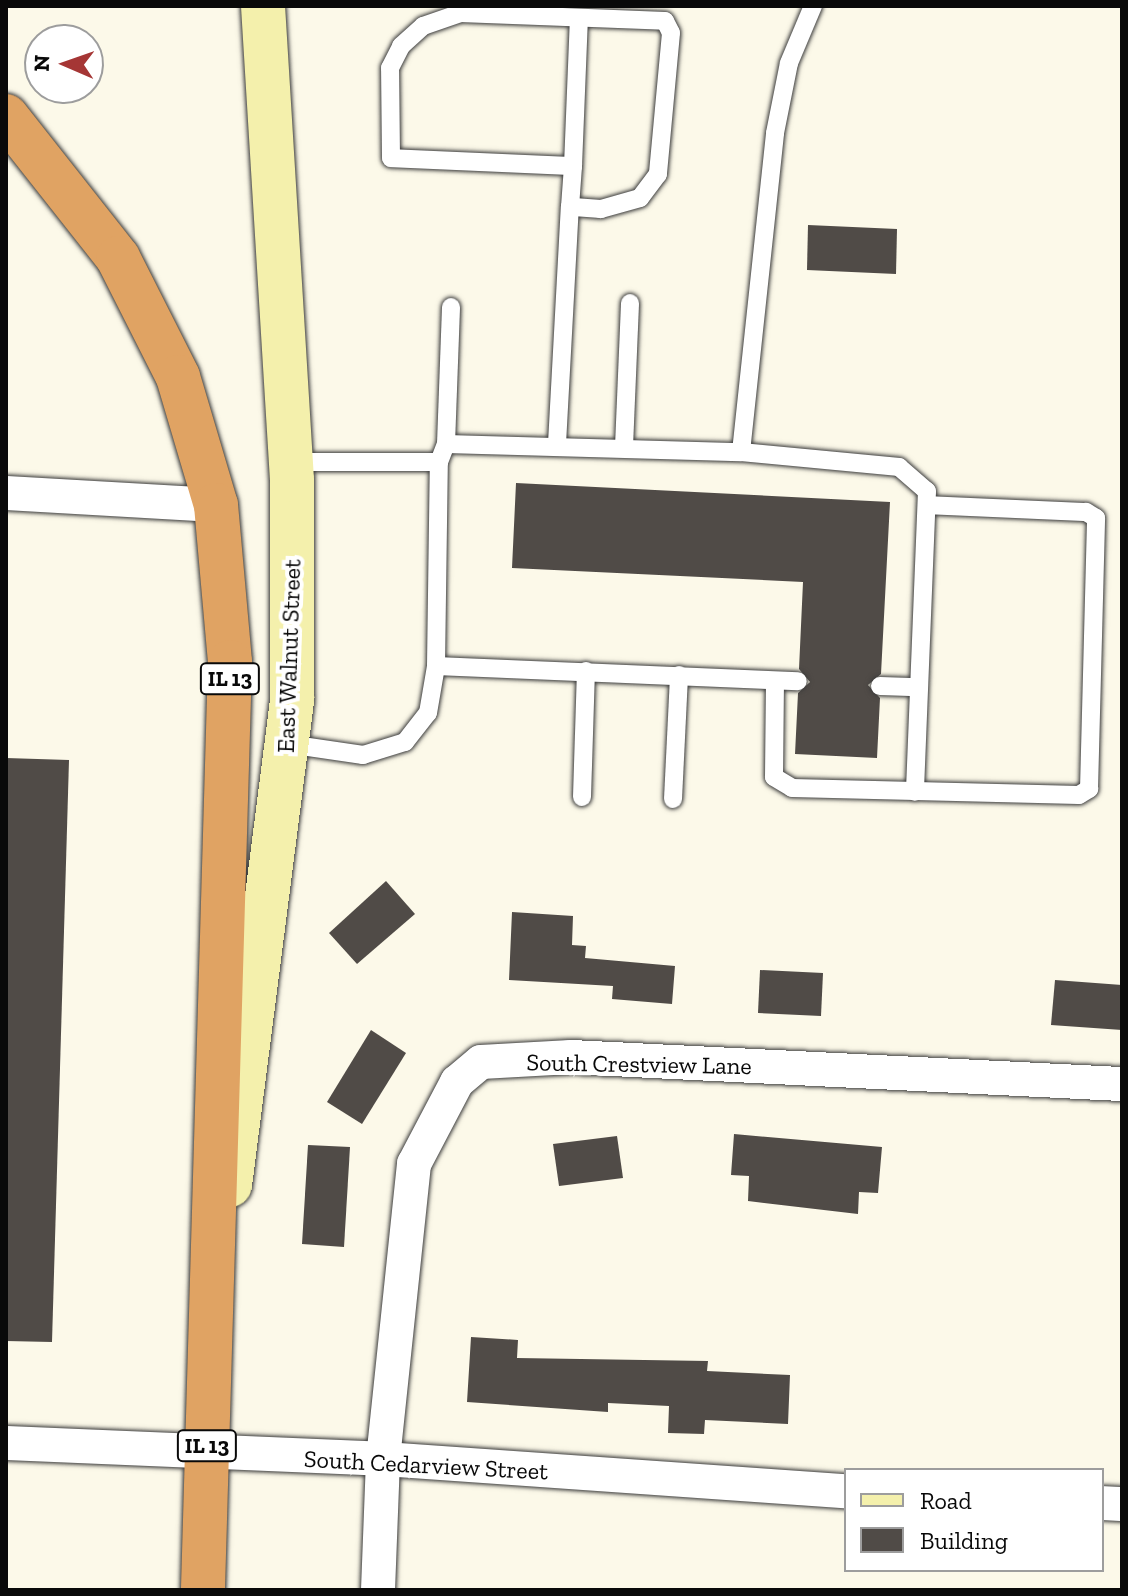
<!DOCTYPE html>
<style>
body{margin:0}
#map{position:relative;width:1128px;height:1596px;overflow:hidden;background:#fcf9e9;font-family:"Zilla Slab",serif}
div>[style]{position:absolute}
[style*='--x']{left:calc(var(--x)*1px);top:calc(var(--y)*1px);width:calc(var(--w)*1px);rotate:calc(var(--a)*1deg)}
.building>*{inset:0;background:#504b47}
.roads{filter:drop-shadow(0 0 2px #3c3c3c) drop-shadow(0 0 2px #3c3c3c)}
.lane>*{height:18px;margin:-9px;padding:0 9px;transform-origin:9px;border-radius:9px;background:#fff}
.street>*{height:34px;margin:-17px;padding:0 17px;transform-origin:17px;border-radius:17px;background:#fff}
.secondary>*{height:44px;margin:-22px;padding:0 22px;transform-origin:22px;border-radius:22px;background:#f4f0ac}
.highway>*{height:44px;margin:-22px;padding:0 22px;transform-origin:22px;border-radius:22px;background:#e0a363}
span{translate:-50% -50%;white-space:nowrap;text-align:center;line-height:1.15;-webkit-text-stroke:8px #fff;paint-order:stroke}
.shield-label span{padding:2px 6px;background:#fff;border:2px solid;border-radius:6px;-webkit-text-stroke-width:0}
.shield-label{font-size:22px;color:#090909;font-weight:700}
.street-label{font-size:24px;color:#090909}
.frame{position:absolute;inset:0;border:8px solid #090909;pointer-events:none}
.legend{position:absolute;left:844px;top:1468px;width:260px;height:104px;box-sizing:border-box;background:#fff;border:2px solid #9d9d9d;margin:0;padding:10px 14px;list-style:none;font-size:24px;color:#090909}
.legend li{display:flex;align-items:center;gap:16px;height:40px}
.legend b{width:40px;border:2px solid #9d9d9d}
.north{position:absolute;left:24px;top:24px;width:80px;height:80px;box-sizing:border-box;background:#fff;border:2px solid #9d9d9d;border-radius:50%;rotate:272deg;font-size:22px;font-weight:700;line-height:32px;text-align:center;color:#090909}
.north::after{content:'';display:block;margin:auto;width:28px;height:36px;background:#a53635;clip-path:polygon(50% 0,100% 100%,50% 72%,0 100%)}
</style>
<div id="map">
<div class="building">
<div style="clip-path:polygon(808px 225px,897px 229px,896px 274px,807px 270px)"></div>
<div style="clip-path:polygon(516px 483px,890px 502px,881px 674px,868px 685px,880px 698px,877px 758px,795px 754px,798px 693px,810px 682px,799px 669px,803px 582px,512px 568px)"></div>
<div style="clip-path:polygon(6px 758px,69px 760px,52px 1342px,6px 1341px)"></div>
<div style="clip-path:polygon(386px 881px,415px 914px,357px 964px,329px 933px)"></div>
<div style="clip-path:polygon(512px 912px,573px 916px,572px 945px,586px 946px,585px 958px,675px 966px,672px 1004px,612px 999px,613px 986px,509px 980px)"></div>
<div style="clip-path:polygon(760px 970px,823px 973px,821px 1016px,758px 1013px)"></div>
<div style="clip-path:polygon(1055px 980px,1122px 985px,1122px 1030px,1051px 1025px)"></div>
<div style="clip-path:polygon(371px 1030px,406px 1053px,362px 1124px,327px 1102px)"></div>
<div style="clip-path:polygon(734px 1134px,882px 1147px,878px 1193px,859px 1192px,858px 1214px,748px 1201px,749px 1176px,731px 1175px)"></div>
<div style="clip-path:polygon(617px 1136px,623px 1178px,559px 1186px,553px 1144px)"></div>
<div style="clip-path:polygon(308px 1145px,350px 1147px,344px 1247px,302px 1244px)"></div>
<div style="clip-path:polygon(471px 1337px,518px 1340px,517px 1358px,708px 1361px,707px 1371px,790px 1375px,788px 1424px,705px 1420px,704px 1434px,668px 1433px,669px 1406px,608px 1403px,608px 1412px,467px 1402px)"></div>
</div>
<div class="roads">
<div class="lane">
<div style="--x:573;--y:166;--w:148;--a:-87.7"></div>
<div style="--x:446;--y:444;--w:137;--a:-87.9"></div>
<div style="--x:557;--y:444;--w:237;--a:-86.9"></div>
<div style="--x:570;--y:207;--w:41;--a:-85.8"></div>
<div style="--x:573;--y:166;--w:182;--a:-177.5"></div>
<div style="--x:391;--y:158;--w:90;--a:-90.6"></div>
<div style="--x:390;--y:68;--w:25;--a:-63"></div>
<div style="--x:401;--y:46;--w:30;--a:-42"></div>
<div style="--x:423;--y:26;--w:39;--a:-19"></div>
<div style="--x:460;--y:13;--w:205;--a:2.2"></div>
<div style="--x:665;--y:21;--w:13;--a:63"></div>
<div style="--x:671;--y:33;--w:142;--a:95.3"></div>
<div style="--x:658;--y:174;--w:30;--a:127"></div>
<div style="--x:640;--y:198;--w:41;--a:164.2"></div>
<div style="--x:601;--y:209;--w:31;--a:-176"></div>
<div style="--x:624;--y:447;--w:144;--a:-87.6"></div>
<div style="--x:741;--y:452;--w:321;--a:-83.9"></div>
<div style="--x:775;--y:133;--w:71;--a:-78.7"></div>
<div style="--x:789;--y:63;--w:62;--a:-67.2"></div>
<div style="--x:291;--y:462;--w:148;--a:0"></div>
<div style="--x:436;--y:666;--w:362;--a:2.4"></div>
<div style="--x:775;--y:681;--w:96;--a:90.6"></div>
<div style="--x:774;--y:777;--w:21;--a:31"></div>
<div style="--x:792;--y:788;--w:287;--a:1.4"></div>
<div style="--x:1079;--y:795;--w:12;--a:-31"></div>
<div style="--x:1089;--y:789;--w:271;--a:-88.5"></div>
<div style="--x:1096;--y:518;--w:12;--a:-149"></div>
<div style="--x:1086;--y:512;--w:158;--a:-177.5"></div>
<div style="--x:880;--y:686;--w:38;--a:2"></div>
<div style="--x:288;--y:744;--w:76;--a:8.3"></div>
<div style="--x:363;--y:755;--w:44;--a:-17.2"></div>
<div style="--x:405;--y:742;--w:37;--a:-52"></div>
<div style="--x:428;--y:713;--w:48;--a:-80.3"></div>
<div style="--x:436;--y:666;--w:204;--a:-89.2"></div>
<div style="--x:439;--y:462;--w:19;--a:-69"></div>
<div style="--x:446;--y:444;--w:295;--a:1.6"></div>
<div style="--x:741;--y:452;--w:159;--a:5.4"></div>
<div style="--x:899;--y:467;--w:37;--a:41"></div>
<div style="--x:927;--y:491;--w:301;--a:92.3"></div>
<div style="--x:582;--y:797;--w:126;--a:-88.2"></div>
<div style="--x:673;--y:799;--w:124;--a:-87.2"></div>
</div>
<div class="street">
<div style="--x:6;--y:493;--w:210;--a:3.3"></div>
<div style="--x:6;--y:1443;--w:377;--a:2.4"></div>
<div style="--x:383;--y:1459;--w:464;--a:4"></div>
<div style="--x:1102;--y:1503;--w:20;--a:3"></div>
<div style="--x:378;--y:1590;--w:131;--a:-87.8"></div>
<div style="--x:383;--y:1459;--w:297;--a:-84"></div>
<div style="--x:414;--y:1164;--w:93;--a:-62.3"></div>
<div style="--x:457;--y:1082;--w:31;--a:-40"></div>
<div style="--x:481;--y:1062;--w:90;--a:-3.2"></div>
<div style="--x:571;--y:1057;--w:552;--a:2.81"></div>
</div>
<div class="secondary">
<div style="--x:230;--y:1185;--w:490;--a:-82.7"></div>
<div style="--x:292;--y:699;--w:219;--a:-90"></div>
<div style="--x:292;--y:480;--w:475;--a:-93.5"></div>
</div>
<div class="highway">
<div style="--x:6;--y:116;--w:181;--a:51.7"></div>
<div style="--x:118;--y:258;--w:133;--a:63.2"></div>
<div style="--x:178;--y:377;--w:134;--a:73.5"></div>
<div style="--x:216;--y:505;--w:158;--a:84.9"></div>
<div style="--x:230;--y:662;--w:928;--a:91.67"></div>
</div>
</div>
<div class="shield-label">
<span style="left:230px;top:679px">IL 13</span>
<span style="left:207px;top:1446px">IL 13</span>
</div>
<div class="street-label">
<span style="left:289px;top:656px;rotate:-88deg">East Walnut Street</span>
<span style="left:639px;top:1064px;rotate:1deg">South Crestview Lane</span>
<span style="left:426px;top:1465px;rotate:3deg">South Cedarview Street</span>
</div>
<div class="frame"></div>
<ul class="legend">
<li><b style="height:10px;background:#f4f0ac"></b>Road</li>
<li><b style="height:22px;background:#504b47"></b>Building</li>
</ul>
<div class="north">N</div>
</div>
